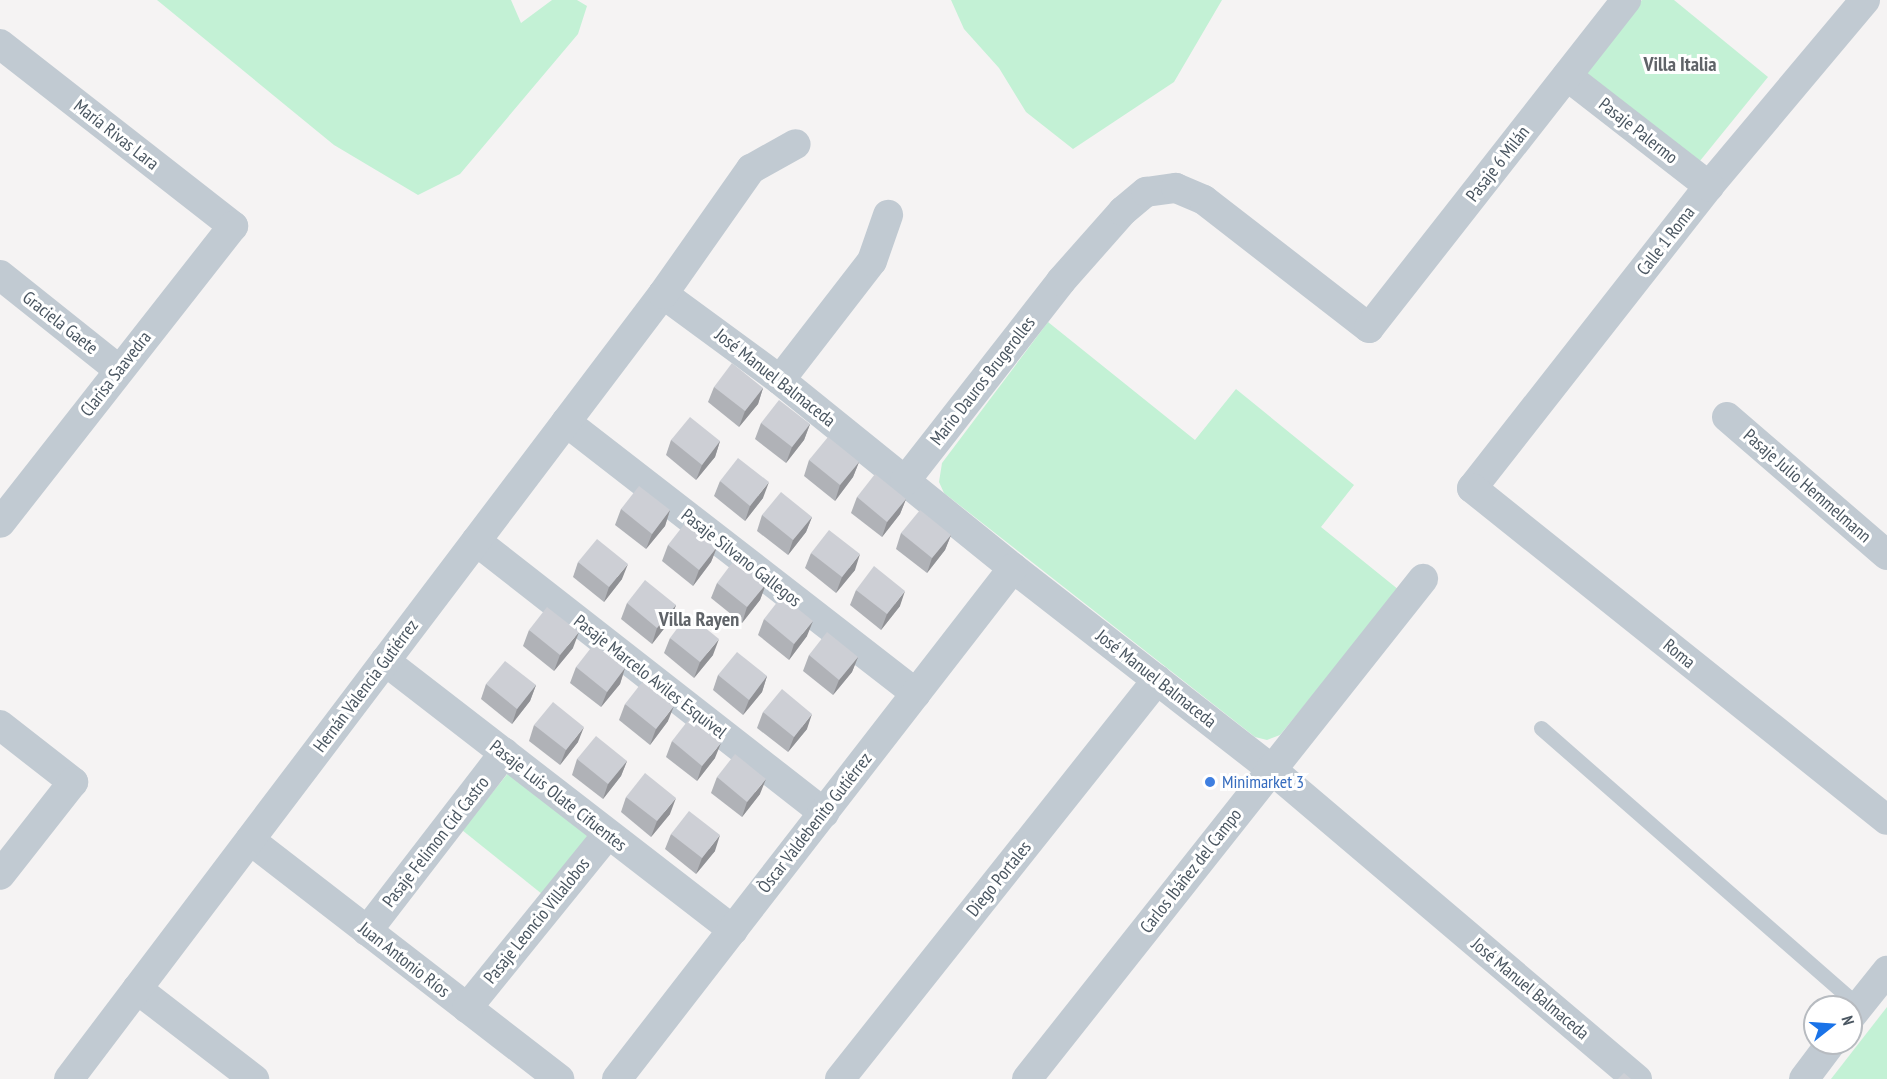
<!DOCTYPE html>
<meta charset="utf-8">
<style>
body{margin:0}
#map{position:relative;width:1887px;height:1079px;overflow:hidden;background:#f5f3f3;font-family:"PT Sans Narrow",sans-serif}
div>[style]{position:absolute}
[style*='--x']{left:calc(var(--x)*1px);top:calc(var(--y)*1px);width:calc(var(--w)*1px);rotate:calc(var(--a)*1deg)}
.green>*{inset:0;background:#c3f1d5}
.lane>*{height:15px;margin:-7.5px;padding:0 7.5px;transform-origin:7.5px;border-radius:7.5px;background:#c1cad2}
.street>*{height:30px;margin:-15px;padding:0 15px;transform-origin:15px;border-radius:15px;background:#c1cad2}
.wall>*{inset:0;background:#b0b2b7}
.shaded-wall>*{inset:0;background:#909195}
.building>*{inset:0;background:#cdcfd5}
.dots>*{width:16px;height:16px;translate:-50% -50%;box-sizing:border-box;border:3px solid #fff;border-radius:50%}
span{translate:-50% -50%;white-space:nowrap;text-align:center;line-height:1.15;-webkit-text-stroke:6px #fff;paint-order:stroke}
.street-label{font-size:18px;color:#4a5661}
.shop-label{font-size:18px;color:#366cbe}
.left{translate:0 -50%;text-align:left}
.neighbourhood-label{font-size:20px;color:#5f6368;font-weight:700}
.north{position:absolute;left:1803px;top:995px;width:60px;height:60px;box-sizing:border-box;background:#fff;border:2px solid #b7bbc0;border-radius:50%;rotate:73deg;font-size:16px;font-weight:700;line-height:24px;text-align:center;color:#4a5661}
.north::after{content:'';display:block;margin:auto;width:21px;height:27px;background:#1a73e8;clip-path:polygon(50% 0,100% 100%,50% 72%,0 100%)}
</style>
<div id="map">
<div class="green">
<div style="clip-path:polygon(157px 0,511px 0,521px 23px,552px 0,577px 0,587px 6px,578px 34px,460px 174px,418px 195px,334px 145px)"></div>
<div style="clip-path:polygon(951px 0,1222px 0,1174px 82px,1073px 149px,1026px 112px,999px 68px,964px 29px)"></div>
<div style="clip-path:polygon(1642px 0,1674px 0,1768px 77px,1695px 167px,1582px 74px)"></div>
<div style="clip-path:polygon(1048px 322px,1195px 440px,1236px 389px,1354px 485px,1321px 527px,1399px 590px,1280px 735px,1267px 740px,1255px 737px,944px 493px,939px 482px,942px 463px)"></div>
<div style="clip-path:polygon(509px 772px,588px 836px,542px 894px,462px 830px)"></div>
<div style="clip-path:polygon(1887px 1007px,1887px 1079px,1831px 1079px)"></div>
</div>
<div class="lane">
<div style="--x:1541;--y:728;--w:422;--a:41.2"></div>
</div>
<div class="street">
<div style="--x:1865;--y:0;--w:243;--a:130"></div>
<div style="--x:1709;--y:186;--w:384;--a:128.1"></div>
<div style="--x:1472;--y:488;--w:531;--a:38.66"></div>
<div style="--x:0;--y:44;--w:296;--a:38"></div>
<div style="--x:233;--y:226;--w:377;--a:128.1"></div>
<div style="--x:1567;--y:76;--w:180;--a:37.8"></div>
<div style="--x:0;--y:275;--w:152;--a:38.6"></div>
<div style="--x:663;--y:294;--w:145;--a:36.3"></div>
<div style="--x:780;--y:380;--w:299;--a:38.9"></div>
<div style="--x:1013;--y:568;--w:327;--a:37.9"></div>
<div style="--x:1271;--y:769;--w:480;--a:40.3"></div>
<div style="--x:780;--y:380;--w:150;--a:-52.3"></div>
<div style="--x:872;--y:261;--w:49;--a:-70.8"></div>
<div style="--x:1727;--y:417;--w:211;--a:40.8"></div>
<div style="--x:566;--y:422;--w:443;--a:37.8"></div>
<div style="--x:905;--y:481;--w:254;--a:-52"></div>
<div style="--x:1061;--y:281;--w:94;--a:-48.5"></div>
<div style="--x:1123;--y:211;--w:30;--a:-40"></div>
<div style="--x:1146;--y:192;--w:30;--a:-8"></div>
<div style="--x:1176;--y:188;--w:30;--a:23"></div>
<div style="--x:1204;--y:200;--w:209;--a:37.8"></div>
<div style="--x:1369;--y:328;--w:417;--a:-51.9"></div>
<div style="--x:476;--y:541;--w:442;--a:38"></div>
<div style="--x:385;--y:661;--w:440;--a:37.7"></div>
<div style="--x:0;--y:725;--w:93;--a:38"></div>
<div style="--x:73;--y:782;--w:118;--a:128.1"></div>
<div style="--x:250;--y:840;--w:391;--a:37.7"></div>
<div style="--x:367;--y:931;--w:225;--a:-52.4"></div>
<div style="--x:137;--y:989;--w:148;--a:37.6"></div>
<div style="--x:467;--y:1008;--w:223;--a:-51"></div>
<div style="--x:1851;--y:1016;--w:58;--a:-51.3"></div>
<div style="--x:69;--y:1079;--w:984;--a:-52.89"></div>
<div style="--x:663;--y:294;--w:153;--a:-54.9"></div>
<div style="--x:751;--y:169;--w:51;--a:-29.1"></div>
<div style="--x:617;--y:1079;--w:646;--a:-52.23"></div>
<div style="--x:840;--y:1079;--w:510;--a:-51.53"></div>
<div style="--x:1027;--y:1079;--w:638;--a:-51.62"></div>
<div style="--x:1804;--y:1079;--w:45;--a:-53.1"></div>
</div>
<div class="wall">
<div style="clip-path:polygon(714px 387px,763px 388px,758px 404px,739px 427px,708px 402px)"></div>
<div style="clip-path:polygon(761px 423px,810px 424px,804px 440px,786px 463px,755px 439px)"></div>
<div style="clip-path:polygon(671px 440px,720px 441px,715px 457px,696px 480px,666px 455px)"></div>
<div style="clip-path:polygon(809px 460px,859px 462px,853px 477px,835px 501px,804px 476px)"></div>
<div style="clip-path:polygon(720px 481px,763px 498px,745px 521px,714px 496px)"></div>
<div style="clip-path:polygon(857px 497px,906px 499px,900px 514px,882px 537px,851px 513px)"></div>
<div style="clip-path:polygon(621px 509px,670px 510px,665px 526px,646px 549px,615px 525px)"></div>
<div style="clip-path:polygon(762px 515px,812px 517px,806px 532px,788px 555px,757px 531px)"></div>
<div style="clip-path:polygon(901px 533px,951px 535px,945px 550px,927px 573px,896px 549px)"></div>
<div style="clip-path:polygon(668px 545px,717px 547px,711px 562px,693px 586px,662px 561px)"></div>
<div style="clip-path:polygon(811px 553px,855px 570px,836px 593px,805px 568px)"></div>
<div style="clip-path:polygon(578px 562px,622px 579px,604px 602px,573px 577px)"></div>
<div style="clip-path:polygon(717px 583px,766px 584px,760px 600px,742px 623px,711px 598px)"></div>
<div style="clip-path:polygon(856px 590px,900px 606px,881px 630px,850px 605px)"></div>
<div style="clip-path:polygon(627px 603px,676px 605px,670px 621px,652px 644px,621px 619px)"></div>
<div style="clip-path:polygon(764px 619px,807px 636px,789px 660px,758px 635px)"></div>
<div style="clip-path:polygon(529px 630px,573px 648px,554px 671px,523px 646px)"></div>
<div style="clip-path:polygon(670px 638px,713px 655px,694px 678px,664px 653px)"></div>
<div style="clip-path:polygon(809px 655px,858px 657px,852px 672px,833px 695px,803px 671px)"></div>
<div style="clip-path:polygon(576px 667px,625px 668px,620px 684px,601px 707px,570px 683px)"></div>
<div style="clip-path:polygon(718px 675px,767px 676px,762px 692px,743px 715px,713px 690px)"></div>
<div style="clip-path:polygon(486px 684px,536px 685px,530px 701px,512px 724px,481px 699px)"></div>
<div style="clip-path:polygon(625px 704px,668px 721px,650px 745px,619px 720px)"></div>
<div style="clip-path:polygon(763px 712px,807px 729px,788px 752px,757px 728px)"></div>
<div style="clip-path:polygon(534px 725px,578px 742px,560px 765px,529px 741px)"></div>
<div style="clip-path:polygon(672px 741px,715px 758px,697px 781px,666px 757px)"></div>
<div style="clip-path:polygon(577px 759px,627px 761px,621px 776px,603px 799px,572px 775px)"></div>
<div style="clip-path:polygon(717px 777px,760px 794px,742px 817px,711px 793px)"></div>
<div style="clip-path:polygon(626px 797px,670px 814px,651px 837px,621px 812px)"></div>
<div style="clip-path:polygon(671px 834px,715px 851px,696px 874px,665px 849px)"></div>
</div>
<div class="shaded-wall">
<div style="clip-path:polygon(763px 388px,758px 404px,739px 427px,745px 411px)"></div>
<div style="clip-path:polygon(810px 424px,804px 440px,786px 463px,792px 447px)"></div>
<div style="clip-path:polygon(720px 441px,715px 457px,696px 480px,702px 465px)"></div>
<div style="clip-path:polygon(859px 462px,853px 477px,835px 501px,840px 485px)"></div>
<div style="clip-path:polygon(769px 482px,763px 498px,745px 521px,750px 506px)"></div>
<div style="clip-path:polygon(906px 499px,900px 514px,882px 537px,887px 522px)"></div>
<div style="clip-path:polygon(670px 510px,665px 526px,646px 549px,652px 534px)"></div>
<div style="clip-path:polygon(812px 517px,806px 532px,788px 555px,793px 540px)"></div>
<div style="clip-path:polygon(951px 535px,945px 550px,927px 573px,932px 558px)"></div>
<div style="clip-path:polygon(717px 547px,711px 562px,693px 586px,699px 570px)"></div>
<div style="clip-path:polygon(860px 554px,855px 570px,836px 593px,842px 577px)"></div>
<div style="clip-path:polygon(628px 564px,622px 579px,604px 602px,609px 587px)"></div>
<div style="clip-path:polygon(766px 584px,760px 600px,742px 623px,747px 607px)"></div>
<div style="clip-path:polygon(905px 591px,900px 606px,881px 630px,887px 614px)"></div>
<div style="clip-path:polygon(676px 605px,670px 621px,652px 644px,657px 628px)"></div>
<div style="clip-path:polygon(813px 621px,807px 636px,789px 660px,794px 644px)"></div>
<div style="clip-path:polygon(579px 632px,573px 648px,554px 671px,560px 655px)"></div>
<div style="clip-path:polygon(719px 639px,713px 655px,694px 678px,700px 662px)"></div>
<div style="clip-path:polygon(858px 657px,852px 672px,833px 695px,839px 680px)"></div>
<div style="clip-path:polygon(625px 668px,620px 684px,601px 707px,607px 692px)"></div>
<div style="clip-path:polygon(767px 676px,762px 692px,743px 715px,749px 700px)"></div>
<div style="clip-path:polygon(536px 685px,530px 701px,512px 724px,517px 709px)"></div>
<div style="clip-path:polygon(674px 706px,668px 721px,650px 745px,656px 729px)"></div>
<div style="clip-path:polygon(812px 714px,807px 729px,788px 752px,794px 737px)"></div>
<div style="clip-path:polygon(584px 727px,578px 742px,560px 765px,566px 750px)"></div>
<div style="clip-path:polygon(721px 743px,715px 758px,697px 781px,702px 766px)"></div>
<div style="clip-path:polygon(627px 761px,621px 776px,603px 799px,608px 784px)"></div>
<div style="clip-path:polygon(766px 779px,760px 794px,742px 817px,747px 802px)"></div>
<div style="clip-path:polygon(676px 798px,670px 814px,651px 837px,657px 821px)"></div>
<div style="clip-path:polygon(720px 835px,715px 851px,696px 874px,702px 858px)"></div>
</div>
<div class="building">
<div style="clip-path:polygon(732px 363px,763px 388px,745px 411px,714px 387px)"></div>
<div style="clip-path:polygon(779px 400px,810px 424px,792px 447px,761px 423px)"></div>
<div style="clip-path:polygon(690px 417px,720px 441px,702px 465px,671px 440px)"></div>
<div style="clip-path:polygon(828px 437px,859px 462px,840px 485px,809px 460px)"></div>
<div style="clip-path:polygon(738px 458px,769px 482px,750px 506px,720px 481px)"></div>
<div style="clip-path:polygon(875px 474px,906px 499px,887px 522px,857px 497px)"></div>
<div style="clip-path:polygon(639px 486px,670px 510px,652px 534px,621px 509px)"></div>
<div style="clip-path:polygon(781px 492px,812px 517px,793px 540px,762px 515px)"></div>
<div style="clip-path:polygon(920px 510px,951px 535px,932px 558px,901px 533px)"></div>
<div style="clip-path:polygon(686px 522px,717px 547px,699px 570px,668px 545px)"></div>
<div style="clip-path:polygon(829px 530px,860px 554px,842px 577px,811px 553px)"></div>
<div style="clip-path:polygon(597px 539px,628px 564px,609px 587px,578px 562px)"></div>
<div style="clip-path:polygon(735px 559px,766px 584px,747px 607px,717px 583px)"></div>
<div style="clip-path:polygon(874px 566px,905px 591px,887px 614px,856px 590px)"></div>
<div style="clip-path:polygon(645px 580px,676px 605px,657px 628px,627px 603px)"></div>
<div style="clip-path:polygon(782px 596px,813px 621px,794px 644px,764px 619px)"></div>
<div style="clip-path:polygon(547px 607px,579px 632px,560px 655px,529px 630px)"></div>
<div style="clip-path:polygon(688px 614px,719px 639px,700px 662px,670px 638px)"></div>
<div style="clip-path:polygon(827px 632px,858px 657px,839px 680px,809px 655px)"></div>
<div style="clip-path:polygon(594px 644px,625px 668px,607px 692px,576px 667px)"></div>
<div style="clip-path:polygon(737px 652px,767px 676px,749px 700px,718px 675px)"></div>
<div style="clip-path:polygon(505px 661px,536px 685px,517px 709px,486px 684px)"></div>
<div style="clip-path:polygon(643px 681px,674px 706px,656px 729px,625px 704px)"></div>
<div style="clip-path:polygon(782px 689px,812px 714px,794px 737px,763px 712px)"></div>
<div style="clip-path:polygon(553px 702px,584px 727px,566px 750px,534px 725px)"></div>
<div style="clip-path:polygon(690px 718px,721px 743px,702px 766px,672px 741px)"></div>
<div style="clip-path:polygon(596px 736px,627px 761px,608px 784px,577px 759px)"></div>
<div style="clip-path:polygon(735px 754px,766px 779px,747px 802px,717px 777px)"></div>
<div style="clip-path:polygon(645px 773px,676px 798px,657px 821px,626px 797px)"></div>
<div style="clip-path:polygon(689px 811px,720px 835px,702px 858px,671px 834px)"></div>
<div style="clip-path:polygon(1624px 1073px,1631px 1079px,1618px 1079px)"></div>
</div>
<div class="dots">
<div style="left:1210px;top:782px;background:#3f7fe0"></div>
</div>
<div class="street-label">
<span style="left:1638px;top:131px;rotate:38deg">Pasaje Palermo</span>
<span style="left:116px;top:135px;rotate:38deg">María Rivas Lara</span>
<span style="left:1498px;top:164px;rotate:-52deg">Pasaje 6 Milán</span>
<span style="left:1666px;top:241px;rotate:-52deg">Calle 1 Roma</span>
<span style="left:60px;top:323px;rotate:38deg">Graciela Gaete</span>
<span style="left:116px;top:374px;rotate:-52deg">Clarisa Saavedra</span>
<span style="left:775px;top:378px;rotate:38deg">José Manuel Balmaceda</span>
<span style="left:983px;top:381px;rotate:-52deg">Mario Dauros Brugerolles</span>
<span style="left:1807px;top:486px;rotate:41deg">Pasaje Julio Hemmelmann</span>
<span style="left:741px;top:558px;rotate:38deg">Pasaje Silvano Gallegos</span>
<span style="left:1679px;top:654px;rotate:39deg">Roma</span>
<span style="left:650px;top:677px;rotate:38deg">Pasaje Marcelo Aviles Esquivel</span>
<span style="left:1156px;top:679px;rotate:38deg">José Manuel Balmaceda</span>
<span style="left:366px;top:686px;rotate:-53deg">Hernán Valencia Gutiérrez</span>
<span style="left:558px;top:796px;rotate:38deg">Pasaje Luis Olate Cifuentes</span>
<span style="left:815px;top:823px;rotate:-52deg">Òscar Valdebenito Gutiérrez</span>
<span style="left:436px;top:842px;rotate:-52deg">Pasaje Felimon Cid Castro</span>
<span style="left:1191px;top:871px;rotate:-52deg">Carlos Ibáñez del Campo</span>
<span style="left:999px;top:879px;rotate:-51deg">Diego Portales</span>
<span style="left:537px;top:921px;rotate:-51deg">Pasaje Leoncio Villalobos</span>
<span style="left:404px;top:960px;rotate:38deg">Juan Antonio Ríos</span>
<span style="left:1530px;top:989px;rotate:40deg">José Manuel Balmaceda</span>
</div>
<div class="shop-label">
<span class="left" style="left:1222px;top:782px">Minimarket 3</span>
</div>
<div class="neighbourhood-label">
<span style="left:1680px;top:64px">Villa Italia</span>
<span style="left:699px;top:619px">Villa Rayen</span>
</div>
<div class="north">N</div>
</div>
